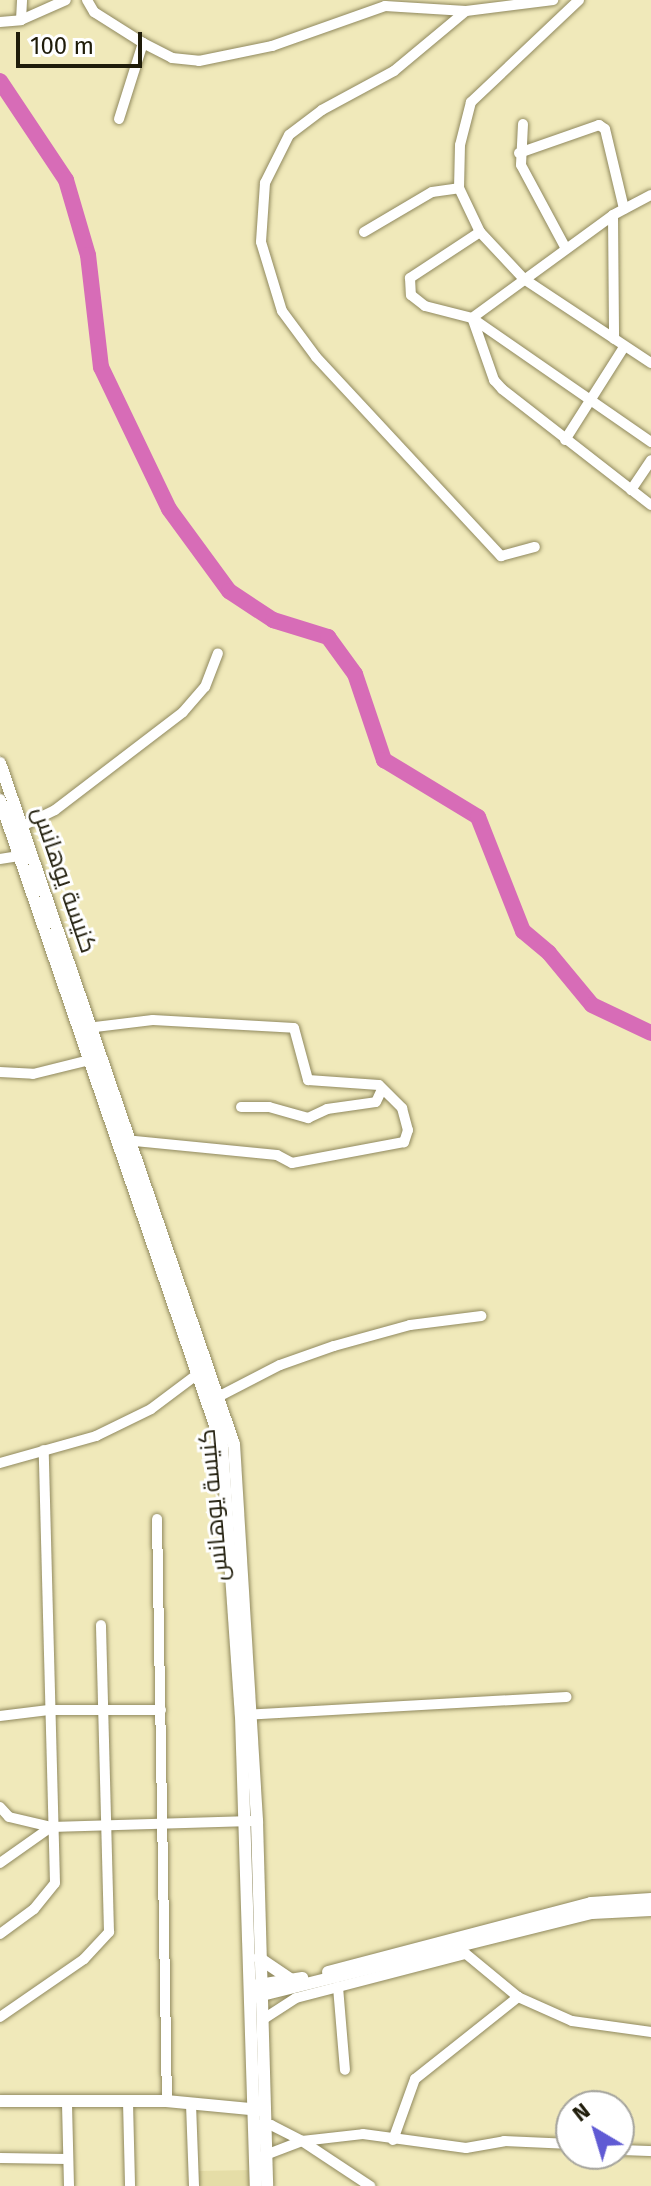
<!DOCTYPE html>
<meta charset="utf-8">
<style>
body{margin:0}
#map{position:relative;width:651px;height:2186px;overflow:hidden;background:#f0e9ba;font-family:"Fira Sans",Cairo,sans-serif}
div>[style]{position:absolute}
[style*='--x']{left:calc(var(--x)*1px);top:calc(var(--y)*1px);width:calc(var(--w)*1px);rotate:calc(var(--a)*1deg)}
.built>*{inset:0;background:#e5dda7}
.river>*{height:16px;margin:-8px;padding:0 8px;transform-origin:8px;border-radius:8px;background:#d76cb7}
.roads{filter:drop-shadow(0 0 2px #90895e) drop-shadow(0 0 2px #90895e)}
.minor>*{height:10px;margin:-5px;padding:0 5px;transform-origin:5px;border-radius:5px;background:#fff}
.tertiary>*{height:12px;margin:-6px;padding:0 6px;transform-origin:6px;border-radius:6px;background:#fff}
span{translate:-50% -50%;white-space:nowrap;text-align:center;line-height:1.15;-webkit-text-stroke:6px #fff;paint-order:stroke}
.street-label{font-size:24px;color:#1f1c0a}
.north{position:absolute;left:555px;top:2090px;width:80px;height:80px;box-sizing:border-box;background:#fff;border:2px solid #a5a49d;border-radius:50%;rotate:322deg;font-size:22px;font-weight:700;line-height:32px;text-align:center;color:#1f1c0a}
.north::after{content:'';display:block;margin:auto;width:28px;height:36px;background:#605bd4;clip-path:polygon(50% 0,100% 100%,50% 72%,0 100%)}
.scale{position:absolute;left:16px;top:32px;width:126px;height:36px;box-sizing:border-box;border:4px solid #1f1c0a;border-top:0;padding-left:10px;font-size:24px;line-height:28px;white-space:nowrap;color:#1f1c0a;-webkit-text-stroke:6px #fff;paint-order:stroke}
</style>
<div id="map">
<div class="built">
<div style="clip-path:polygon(253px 2170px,253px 2186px,197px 2186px,197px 2171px)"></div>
</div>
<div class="river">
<div style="--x:0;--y:81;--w:119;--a:56.3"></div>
<div style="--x:66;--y:180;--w:78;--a:73.7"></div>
<div style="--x:88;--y:255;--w:113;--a:83.4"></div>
<div style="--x:101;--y:367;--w:157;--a:64.4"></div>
<div style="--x:169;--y:509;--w:102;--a:53.8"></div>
<div style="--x:229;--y:591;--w:53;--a:33.4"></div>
<div style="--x:273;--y:620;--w:58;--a:17.2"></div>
<div style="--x:328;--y:637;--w:46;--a:53.9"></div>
<div style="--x:355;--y:674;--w:91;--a:71.4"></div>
<div style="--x:384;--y:760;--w:110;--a:31.2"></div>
<div style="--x:478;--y:817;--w:123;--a:68.5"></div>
<div style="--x:523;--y:931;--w:34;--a:40"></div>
<div style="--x:549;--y:953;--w:67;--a:50.4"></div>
<div style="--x:592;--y:1005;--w:65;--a:25.4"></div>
</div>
<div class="roads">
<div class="minor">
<div style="--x:87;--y:0;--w:14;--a:60"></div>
<div style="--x:94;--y:12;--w:58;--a:32.3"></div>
<div style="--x:143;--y:43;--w:33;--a:27"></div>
<div style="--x:172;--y:58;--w:27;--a:6"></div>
<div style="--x:199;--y:61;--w:75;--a:-11.6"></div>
<div style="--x:272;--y:46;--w:120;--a:-19.5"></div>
<div style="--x:385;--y:6;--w:81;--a:3.5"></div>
<div style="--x:466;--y:11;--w:88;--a:-7.2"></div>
<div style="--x:579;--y:0;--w:149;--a:136.6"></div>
<div style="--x:471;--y:102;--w:44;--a:104.3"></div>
<div style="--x:460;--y:145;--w:43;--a:91.3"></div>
<div style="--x:459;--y:188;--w:49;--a:64.5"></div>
<div style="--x:480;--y:232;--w:64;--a:46.9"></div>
<div style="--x:524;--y:279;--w:152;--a:33.5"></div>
<div style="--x:466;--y:11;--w:94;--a:140.2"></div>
<div style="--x:394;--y:71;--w:82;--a:151.6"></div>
<div style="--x:322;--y:110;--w:41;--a:142.9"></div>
<div style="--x:289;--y:135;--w:54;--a:116.6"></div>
<div style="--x:265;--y:183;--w:59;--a:93.9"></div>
<div style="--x:261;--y:242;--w:72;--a:73.1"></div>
<div style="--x:282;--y:311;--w:57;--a:53.5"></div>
<div style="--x:316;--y:357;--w:272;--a:47.1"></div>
<div style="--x:501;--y:556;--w:35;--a:-15"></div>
<div style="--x:21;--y:20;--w:20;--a:-87"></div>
<div style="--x:0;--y:22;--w:21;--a:-5"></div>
<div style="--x:21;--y:20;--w:49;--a:-24"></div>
<div style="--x:119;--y:119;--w:80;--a:-72.5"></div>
<div style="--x:523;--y:124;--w:41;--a:92.8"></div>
<div style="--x:521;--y:165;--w:95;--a:61.8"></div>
<div style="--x:519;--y:153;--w:85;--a:-19.3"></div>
<div style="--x:599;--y:125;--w:7;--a:34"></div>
<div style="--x:605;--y:129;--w:82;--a:76.6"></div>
<div style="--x:613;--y:215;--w:124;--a:89.5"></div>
<div style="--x:364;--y:232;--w:79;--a:-30.5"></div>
<div style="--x:432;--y:192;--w:27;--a:-8"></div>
<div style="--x:480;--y:232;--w:84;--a:146.7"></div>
<div style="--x:410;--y:278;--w:17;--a:87"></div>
<div style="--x:411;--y:295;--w:18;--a:38"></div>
<div style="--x:425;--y:306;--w:49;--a:14.3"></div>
<div style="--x:472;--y:318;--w:218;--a:34.7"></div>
<div style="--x:472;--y:318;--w:175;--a:-36.1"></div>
<div style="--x:613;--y:215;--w:43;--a:-27.8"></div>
<div style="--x:473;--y:320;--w:64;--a:70.7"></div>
<div style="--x:494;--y:380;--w:12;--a:48"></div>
<div style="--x:502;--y:389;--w:189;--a:37.9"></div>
<div style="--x:565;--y:440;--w:110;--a:-57.6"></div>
<div style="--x:631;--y:490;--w:36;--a:-56"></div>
<div style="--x:16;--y:829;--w:43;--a:-26"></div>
<div style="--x:55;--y:810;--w:161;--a:-37.4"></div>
<div style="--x:183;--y:712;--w:33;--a:-49"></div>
<div style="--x:205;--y:687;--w:36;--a:-69"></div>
<div style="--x:0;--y:859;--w:24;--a:-9"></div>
<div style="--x:87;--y:1028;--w:66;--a:-6.9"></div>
<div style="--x:153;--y:1020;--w:141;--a:3.2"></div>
<div style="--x:294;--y:1028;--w:54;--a:74.9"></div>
<div style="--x:308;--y:1080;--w:71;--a:4"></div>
<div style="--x:379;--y:1085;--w:33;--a:45"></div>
<div style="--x:402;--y:1108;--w:23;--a:75"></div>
<div style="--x:408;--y:1130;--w:13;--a:108"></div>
<div style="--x:404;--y:1142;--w:114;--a:169.4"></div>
<div style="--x:292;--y:1163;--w:17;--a:-152"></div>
<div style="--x:277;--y:1155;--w:153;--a:-174.4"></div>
<div style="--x:0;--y:1072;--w:33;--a:3"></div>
<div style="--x:33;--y:1074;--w:63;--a:-13.8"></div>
<div style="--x:241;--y:1107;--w:28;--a:0"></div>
<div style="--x:269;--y:1107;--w:41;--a:15.8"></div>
<div style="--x:308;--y:1118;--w:21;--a:-25"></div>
<div style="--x:327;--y:1109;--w:49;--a:-8.1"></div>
<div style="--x:376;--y:1102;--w:14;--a:-65"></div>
<div style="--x:214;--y:1399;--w:74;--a:-27.3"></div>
<div style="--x:280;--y:1365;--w:57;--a:-19.4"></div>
<div style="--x:334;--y:1346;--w:79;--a:-15.4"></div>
<div style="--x:410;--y:1325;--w:72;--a:-7.2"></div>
<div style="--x:0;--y:1463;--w:100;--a:-15.7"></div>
<div style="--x:96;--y:1436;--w:61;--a:-26.1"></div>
<div style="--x:151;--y:1409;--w:65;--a:-36.9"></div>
<div style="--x:157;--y:1519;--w:582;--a:89.02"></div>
<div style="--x:243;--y:1715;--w:324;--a:-3.2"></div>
<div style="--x:0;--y:1716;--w:49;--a:-7"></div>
<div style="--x:49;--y:1710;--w:112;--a:0"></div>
<div style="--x:0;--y:1807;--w:13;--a:48"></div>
<div style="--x:9;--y:1817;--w:43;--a:13.4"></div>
<div style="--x:51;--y:1827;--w:201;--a:-1.7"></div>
<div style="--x:0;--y:1863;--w:62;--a:-35.2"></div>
<div style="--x:0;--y:1934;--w:42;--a:-36.3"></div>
<div style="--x:34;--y:1909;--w:33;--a:-51"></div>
<div style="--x:55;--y:1883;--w:433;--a:-91.5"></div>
<div style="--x:454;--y:1944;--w:83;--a:39.6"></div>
<div style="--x:518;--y:1997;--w:59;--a:24"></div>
<div style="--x:572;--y:2021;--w:80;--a:7.9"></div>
<div style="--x:338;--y:1987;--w:83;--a:85.2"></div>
<div style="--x:0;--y:2017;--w:102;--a:-34.6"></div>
<div style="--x:84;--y:1959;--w:37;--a:-47"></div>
<div style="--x:109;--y:1932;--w:307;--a:-91.5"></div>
<div style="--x:262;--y:2020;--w:40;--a:-32.9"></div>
<div style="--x:296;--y:1998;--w:175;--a:-14.6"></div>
<div style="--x:128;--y:2102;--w:84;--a:88.6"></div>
<div style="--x:67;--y:2104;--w:82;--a:88.6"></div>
<div style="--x:191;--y:2104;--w:82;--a:87.9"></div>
<div style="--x:258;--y:2125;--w:13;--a:0"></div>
<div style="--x:271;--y:2125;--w:35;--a:27"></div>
<div style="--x:302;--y:2141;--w:45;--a:159.1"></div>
<div style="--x:393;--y:2140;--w:65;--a:-70.2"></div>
<div style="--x:415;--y:2079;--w:132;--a:-38.5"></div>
<div style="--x:302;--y:2141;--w:61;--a:-6.5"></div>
<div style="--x:363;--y:2134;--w:104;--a:7.7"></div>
<div style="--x:466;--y:2148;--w:39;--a:-10"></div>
<div style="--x:504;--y:2141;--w:67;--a:2.6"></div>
<div style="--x:302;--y:2141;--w:82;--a:33.5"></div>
<div style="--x:619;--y:2150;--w:32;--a:2"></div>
<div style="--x:0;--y:2158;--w:68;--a:0.8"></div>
</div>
<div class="tertiary">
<div style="--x:0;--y:763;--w:720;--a:71.04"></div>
<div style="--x:234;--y:1444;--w:378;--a:86.5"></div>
<div style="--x:257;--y:1821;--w:365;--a:88.4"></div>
<div style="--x:0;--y:800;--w:683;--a:71.03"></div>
<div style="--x:222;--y:1446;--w:271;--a:86"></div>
<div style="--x:241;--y:1716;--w:470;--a:88.2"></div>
<div style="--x:259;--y:1958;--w:37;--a:34"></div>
<div style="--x:328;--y:1972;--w:272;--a:-14.7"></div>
<div style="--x:591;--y:1903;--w:60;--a:-3.8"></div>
<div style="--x:253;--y:1986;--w:50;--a:-9.3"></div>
<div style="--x:254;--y:1997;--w:348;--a:-14"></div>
<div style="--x:592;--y:1913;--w:59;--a:-2.9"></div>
<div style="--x:0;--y:2101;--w:167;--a:0"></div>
<div style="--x:167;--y:2101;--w:93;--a:5.5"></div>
</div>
</div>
<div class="street-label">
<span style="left:64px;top:880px;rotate:71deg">كنيسة يوهانس</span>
<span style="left:214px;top:1505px;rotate:-95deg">كنيسة يوهانس</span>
</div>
<div class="north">N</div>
<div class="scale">100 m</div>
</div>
